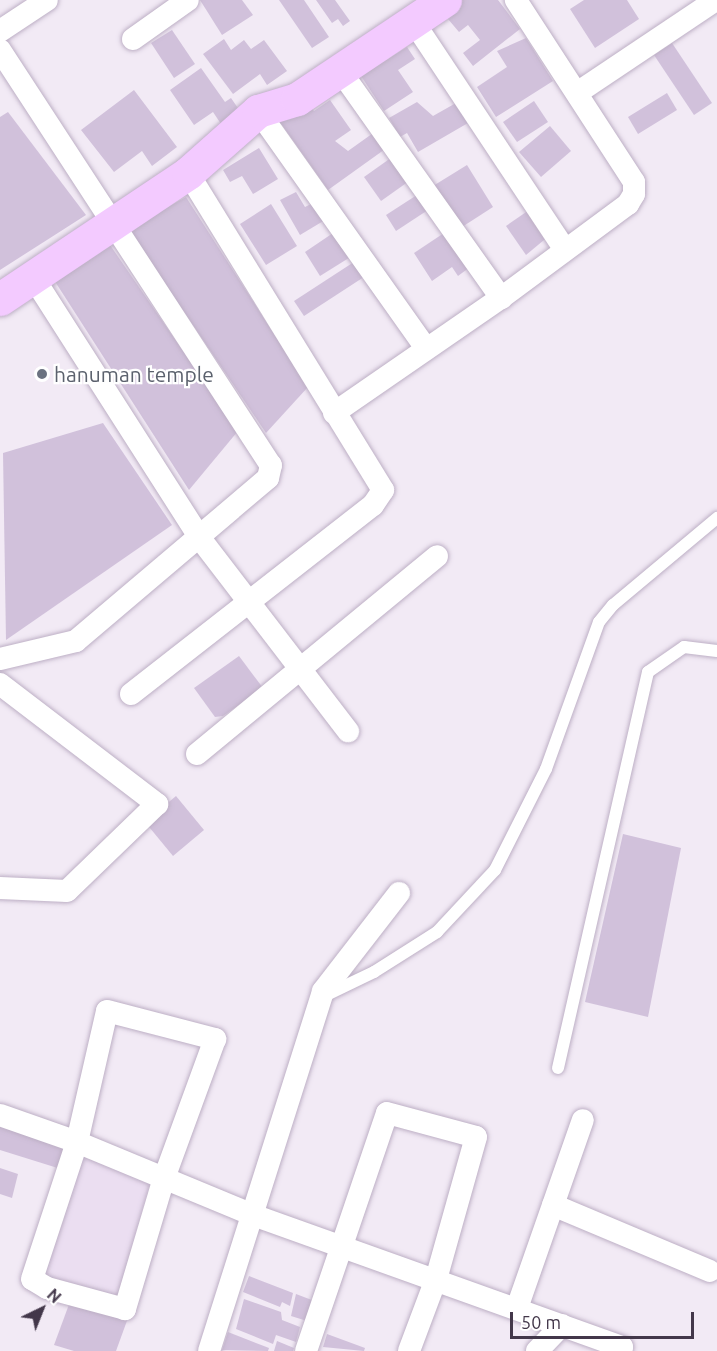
<!DOCTYPE html>
<style>
body{margin:0}
#map{position:relative;width:717px;height:1351px;overflow:hidden;background:#f2eaf5;font-family:Ubuntu,sans-serif}
div>[style]{position:absolute}
[style*='--x']{left:calc(var(--x)*1px);top:calc(var(--y)*1px);width:calc(var(--w)*1px);rotate:calc(var(--a)*1deg)}
.residential>*{inset:0;background:#ebdef1}
.building>*{inset:0;background:#d1c1db}
.roads{filter:drop-shadow(0 0 2px #bdafc5) drop-shadow(0 0 2px #bdafc5)}
.lane>*{height:12px;margin:-6px;padding:0 6px;transform-origin:6px;border-radius:6px;background:#fff}
.street>*{height:22px;margin:-11px;padding:0 11px;transform-origin:11px;border-radius:11px;background:#fff}
.secondary>*{height:33px;margin:-16.5px;padding:0 16.5px;transform-origin:16.5px;border-radius:16.5px;background:#f3caff}
.dots>*{width:16px;height:16px;translate:-50% -50%;box-sizing:border-box;border:3px solid #fff;border-radius:50%}
span{translate:-50% -50%;white-space:nowrap;text-align:center;line-height:1.15;-webkit-text-stroke:4.5px #fff;paint-order:stroke}
.worship-label{font-size:21px;color:#5b616d}
.left{translate:0 -50%;text-align:left}
.north{position:absolute;left:12px;top:1279px;width:60px;height:60px;-webkit-text-stroke:4px #fff;paint-order:stroke;rotate:43deg;font-size:16px;font-weight:700;line-height:24px;text-align:center;color:#43374a}
.north::after{content:'';display:block;margin:auto;width:21px;height:27px;background:#43374a;clip-path:polygon(50% 0,100% 100%,50% 72%,0 100%)}
.scale{position:absolute;left:510px;top:1312px;width:184px;height:27px;box-sizing:border-box;border:3px solid #43374a;border-top:0;padding-left:8px;font-size:18px;line-height:21px;white-space:nowrap;color:#43374a;-webkit-text-stroke:4px #fff;paint-order:stroke}
</style>
<div id="map">
<div class="residential">
<div style="clip-path:polygon(82px 1150px,151px 1179px,117px 1301px,41px 1278px)"></div>
</div>
<div class="building">
<div style="clip-path:polygon(200px 0,242px 0,253px 15px,222px 35px)"></div>
<div style="clip-path:polygon(279px 0,304px 0,329px 37px,312px 48px)"></div>
<div style="clip-path:polygon(316px 0,335px 0,350px 21px,343px 26px,338px 19px,332px 23px)"></div>
<div style="clip-path:polygon(457px 0,498px 0,520px 29px,473px 66px,463px 53px,480px 40px,468px 25px,459px 32px,448px 19px,455px 13px,450px 6px)"></div>
<div style="clip-path:polygon(584px 0,627px 0,639px 19px,595px 48px,570px 9px)"></div>
<div style="clip-path:polygon(172px 30px,195px 64px,174px 78px,151px 43px)"></div>
<div style="clip-path:polygon(526px 38px,553px 81px,496px 117px,477px 87px,507px 67px,497px 51px)"></div>
<div style="clip-path:polygon(224px 39px,231px 50px,244px 40px,251px 49px,264px 40px,287px 71px,267px 85px,260px 74px,233px 94px,203px 54px)"></div>
<div style="clip-path:polygon(672px 43px,712px 103px,694px 115px,654px 55px)"></div>
<div style="clip-path:polygon(407px 47px,415px 59px,398px 70px,413px 92px,384px 111px,361px 76px)"></div>
<div style="clip-path:polygon(201px 68px,225px 102px,231px 98px,240px 111px,221px 124px,213px 112px,194px 125px,170px 90px)"></div>
<div style="clip-path:polygon(134px 90px,177px 147px,152px 166px,142px 151px,114px 172px,81px 130px)"></div>
<div style="clip-path:polygon(667px 93px,677px 110px,638px 134px,628px 117px)"></div>
<div style="clip-path:polygon(330px 100px,351px 130px,335px 141px,348px 151px,376px 131px,388px 147px,328px 190px,280px 122px,307px 103px,314px 111px)"></div>
<div style="clip-path:polygon(534px 101px,548px 122px,517px 142px,503px 122px)"></div>
<div style="clip-path:polygon(417px 102px,433px 116px,456px 103px,468px 123px,418px 152px,407px 133px,400px 137px,389px 118px)"></div>
<div style="clip-path:polygon(8px 112px,86px 215px,0 270px,0 117px)"></div>
<div style="clip-path:polygon(550px 126px,571px 151px,541px 177px,519px 152px)"></div>
<div style="clip-path:polygon(259px 148px,278px 179px,253px 194px,242px 176px,230px 182px,223px 170px)"></div>
<div style="clip-path:polygon(395px 155px,412px 179px,381px 201px,364px 177px)"></div>
<div style="clip-path:polygon(467px 165px,493px 207px,462px 227px,433px 186px)"></div>
<div style="clip-path:polygon(296px 192px,305px 207px,315px 202px,325px 220px,300px 235px,280px 200px)"></div>
<div style="clip-path:polygon(420px 193px,431px 208px,396px 231px,386px 215px)"></div>
<div style="clip-path:polygon(186px 197px,308px 387px,266px 433px,128px 229px)"></div>
<div style="clip-path:polygon(271px 204px,297px 246px,266px 265px,240px 224px)"></div>
<div style="clip-path:polygon(532px 208px,550px 235px,526px 255px,506px 226px)"></div>
<div style="clip-path:polygon(450px 229px,474px 264px,458px 276px,452px 267px,432px 281px,414px 253px)"></div>
<div style="clip-path:polygon(336px 231px,352px 256px,320px 276px,305px 252px)"></div>
<div style="clip-path:polygon(108px 242px,238px 431px,189px 490px,54px 280px)"></div>
<div style="clip-path:polygon(357px 260px,367px 275px,304px 316px,294px 301px)"></div>
<div style="clip-path:polygon(103px 423px,172px 525px,6px 640px,3px 453px)"></div>
<div style="clip-path:polygon(239px 656px,263px 688px,223px 716px,215px 717px,194px 688px)"></div>
<div style="clip-path:polygon(176px 796px,204px 830px,173px 856px,145px 822px)"></div>
<div style="clip-path:polygon(623px 834px,681px 848px,648px 1017px,585px 1002px)"></div>
<div style="clip-path:polygon(0 1123px,69px 1145px,64px 1170px,0 1150px)"></div>
<div style="clip-path:polygon(0 1168px,18px 1174px,12px 1198px,0 1194px)"></div>
<div style="clip-path:polygon(249px 1276px,293px 1293px,290px 1306px,282px 1302px,280px 1307px,243px 1292px)"></div>
<div style="clip-path:polygon(296px 1294px,317px 1302px,307px 1321px,291px 1316px)"></div>
<div style="clip-path:polygon(71px 1299px,128px 1318px,116px 1351px,74px 1351px,54px 1345px)"></div>
<div style="clip-path:polygon(244px 1299px,281px 1312px,282px 1320px,300px 1327px,296px 1342px,276px 1335px,273px 1344px,236px 1329px)"></div>
<div style="clip-path:polygon(228px 1332px,269px 1348px,268px 1351px,222px 1350px)"></div>
<div style="clip-path:polygon(327px 1334px,365px 1348px,364px 1351px,323px 1347px)"></div>
<div style="clip-path:polygon(277px 1341px,294px 1348px,293px 1351px,274px 1351px)"></div>
</div>
<div class="roads">
<div class="lane">
<div style="--x:322;--y:997;--w:58;--a:-25.7"></div>
<div style="--x:374;--y:972;--w:75;--a:-32.4"></div>
<div style="--x:437;--y:932;--w:85;--a:-46.9"></div>
<div style="--x:495;--y:870;--w:113;--a:-63.2"></div>
<div style="--x:546;--y:769;--w:156;--a:-70.2"></div>
<div style="--x:599;--y:622;--w:22;--a:-51"></div>
<div style="--x:613;--y:605;--w:136;--a:-39.9"></div>
<div style="--x:558;--y:1068;--w:406;--a:-77.2"></div>
<div style="--x:648;--y:672;--w:44;--a:-34.8"></div>
<div style="--x:684;--y:647;--w:33;--a:7"></div>
</div>
<div class="street">
<div style="--x:413;--y:21;--w:273;--a:56.4"></div>
<div style="--x:0;--y:31;--w:56;--a:-33.4"></div>
<div style="--x:133;--y:39;--w:67;--a:-35.3"></div>
<div style="--x:0;--y:50;--w:496;--a:56.9"></div>
<div style="--x:271;--y:465;--w:13;--a:103"></div>
<div style="--x:268;--y:478;--w:252;--a:139.7"></div>
<div style="--x:76;--y:641;--w:78;--a:166.7"></div>
<div style="--x:339;--y:69;--w:281;--a:54.7"></div>
<div style="--x:577;--y:93;--w:167;--a:-33.8"></div>
<div style="--x:258;--y:111;--w:291;--a:54.7"></div>
<div style="--x:33;--y:277;--w:308;--a:57.4"></div>
<div style="--x:199;--y:537;--w:245;--a:52.5"></div>
<div style="--x:334;--y:413;--w:203;--a:-34.6"></div>
<div style="--x:501;--y:298;--w:158;--a:-36.5"></div>
<div style="--x:628;--y:204;--w:12;--a:-59"></div>
<div style="--x:634;--y:194;--w:12;--a:-90"></div>
<div style="--x:634;--y:182;--w:217;--a:-123"></div>
<div style="--x:0;--y:684;--w:198;--a:37.4"></div>
<div style="--x:157;--y:804;--w:125;--a:136"></div>
<div style="--x:67;--y:891;--w:67;--a:-177.4"></div>
<div style="--x:131;--y:694;--w:307;--a:-38"></div>
<div style="--x:373;--y:505;--w:18;--a:-56"></div>
<div style="--x:383;--y:490;--w:372;--a:-121.6"></div>
<div style="--x:197;--y:754;--w:311;--a:-39.5"></div>
<div style="--x:107;--y:1011;--w:112;--a:14.5"></div>
<div style="--x:215;--y:1039;--w:148;--a:110.1"></div>
<div style="--x:164;--y:1178;--w:137;--a:106.6"></div>
<div style="--x:125;--y:1309;--w:81;--a:-164.9"></div>
<div style="--x:47;--y:1288;--w:17;--a:-149"></div>
<div style="--x:32;--y:1279;--w:144;--a:-71.8"></div>
<div style="--x:77;--y:1142;--w:134;--a:-77.1"></div>
<div style="--x:0;--y:1115;--w:82;--a:19.3"></div>
<div style="--x:77;--y:1142;--w:191;--a:22.5"></div>
<div style="--x:253;--y:1215;--w:392;--a:19.7"></div>
<div style="--x:622;--y:1347;--w:6;--a:135"></div>
<div style="--x:553;--y:1205;--w:170;--a:22.8"></div>
<div style="--x:517;--y:1308;--w:199;--a:-70.7"></div>
<div style="--x:209;--y:1351;--w:378;--a:-72.4"></div>
<div style="--x:323;--y:991;--w:124;--a:-52.2"></div>
<div style="--x:306;--y:1351;--w:251;--a:-71.2"></div>
<div style="--x:387;--y:1113;--w:92;--a:15.1"></div>
<div style="--x:476;--y:1137;--w:148;--a:105.7"></div>
<div style="--x:436;--y:1279;--w:77;--a:110.6"></div>
<div style="--x:537;--y:1351;--w:36;--a:-46"></div>
</div>
<div class="secondary">
<div style="--x:0;--y:299;--w:226;--a:-33.8"></div>
<div style="--x:188;--y:173;--w:94;--a:-41.5"></div>
<div style="--x:258;--y:111;--w:41;--a:-17.1"></div>
<div style="--x:297;--y:99;--w:178;--a:-33.8"></div>
</div>
</div>
<div class="dots">
<div style="left:42px;top:374px;background:#6b7280"></div>
</div>
<div class="worship-label">
<span class="left" style="left:54px;top:374px">hanuman temple</span>
</div>
<div class="north">N</div>
<div class="scale">50 m</div>
</div>
